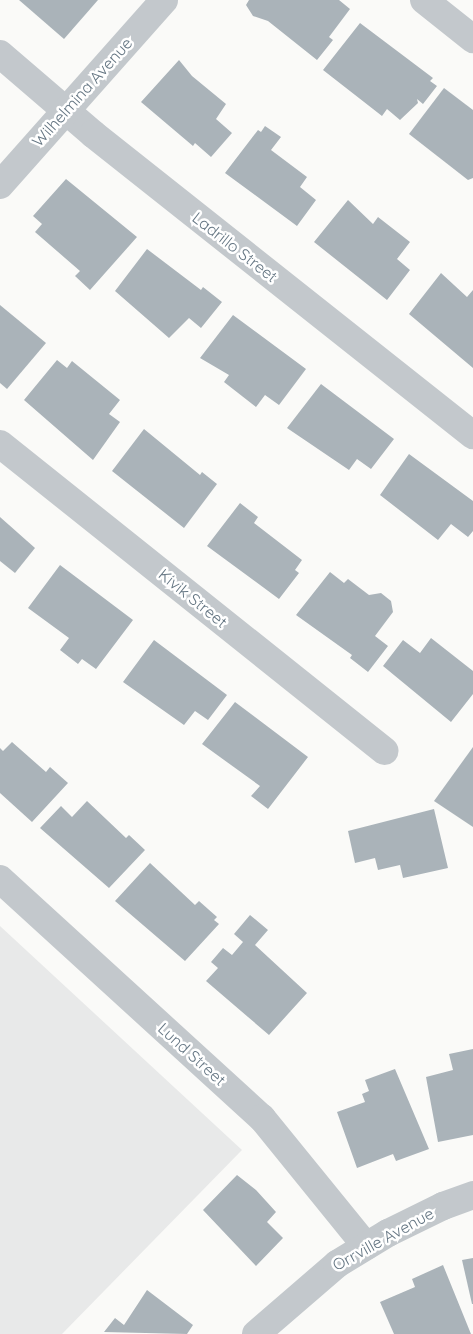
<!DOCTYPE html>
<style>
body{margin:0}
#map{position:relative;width:473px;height:1334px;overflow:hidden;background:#fafaf8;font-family:Quicksand,sans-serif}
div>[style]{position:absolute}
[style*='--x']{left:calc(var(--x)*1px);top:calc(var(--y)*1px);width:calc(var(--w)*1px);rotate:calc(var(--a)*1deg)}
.built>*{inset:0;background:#e8e9e9}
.building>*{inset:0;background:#aab3b9}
.minor>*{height:28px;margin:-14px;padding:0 14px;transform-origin:14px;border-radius:14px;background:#c3c8cc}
span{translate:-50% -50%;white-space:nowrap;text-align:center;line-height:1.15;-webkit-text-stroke:5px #fff;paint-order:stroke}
.street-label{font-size:16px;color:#657683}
</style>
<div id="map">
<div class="built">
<div style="clip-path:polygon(0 926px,242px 1150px,62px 1334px,0 1334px)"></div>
</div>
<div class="building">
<div style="clip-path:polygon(19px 0,98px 0,64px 39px)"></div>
<div style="clip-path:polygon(249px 0,339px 0,350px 9px,329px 37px,333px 40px,317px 60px,268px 21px,253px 16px,246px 5px)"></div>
<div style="clip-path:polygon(360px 23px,433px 78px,430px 81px,437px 86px,423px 104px,417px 99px,418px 103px,400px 120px,387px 109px,382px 116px,323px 70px)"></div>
<div style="clip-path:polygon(179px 60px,192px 76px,226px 104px,216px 119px,232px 133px,211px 157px,195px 143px,193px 146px,141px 102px)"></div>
<div style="clip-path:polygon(444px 88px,473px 110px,473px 178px,468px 180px,409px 134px)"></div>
<div style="clip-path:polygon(265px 126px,281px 137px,271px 150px,307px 177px,300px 187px,316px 200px,297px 226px,225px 173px,258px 130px,261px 132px)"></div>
<div style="clip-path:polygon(66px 179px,137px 237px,90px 290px,75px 276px,80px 271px,35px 232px,42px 224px,33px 216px)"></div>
<div style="clip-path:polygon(348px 200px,373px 224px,378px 217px,410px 242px,397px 259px,410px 270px,387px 300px,314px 242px)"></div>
<div style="clip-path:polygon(147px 249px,201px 290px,203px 287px,222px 302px,201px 328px,189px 318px,169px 338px,115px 291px)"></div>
<div style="clip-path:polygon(441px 273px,467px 297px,473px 290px,473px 368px,409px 314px)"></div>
<div style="clip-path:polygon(0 305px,46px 343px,7px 389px,0 383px)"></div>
<div style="clip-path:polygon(233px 315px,306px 369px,279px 405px,265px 395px,256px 407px,224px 382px,229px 375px,200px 358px)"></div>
<div style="clip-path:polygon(57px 360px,67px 368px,72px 361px,120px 400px,109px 414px,120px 422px,93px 460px,24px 400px)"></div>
<div style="clip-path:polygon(321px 384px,394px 439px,371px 469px,357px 459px,349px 470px,287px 428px)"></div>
<div style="clip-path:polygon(144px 429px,200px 475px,202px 472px,217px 484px,184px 528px,112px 471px)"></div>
<div style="clip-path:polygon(409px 454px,473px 501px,473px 531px,468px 537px,451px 524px,438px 540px,380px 495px)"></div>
<div style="clip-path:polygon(240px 503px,258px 517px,254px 523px,302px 560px,295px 570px,299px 573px,279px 599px,207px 546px)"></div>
<div style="clip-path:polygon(0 517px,35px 548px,15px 573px,0 561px)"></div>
<div style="clip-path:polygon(60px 565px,133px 620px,96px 669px,82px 659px,78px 664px,60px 650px,69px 638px,28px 608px)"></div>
<div style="clip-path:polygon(330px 572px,344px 583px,348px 579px,369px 595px,381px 593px,391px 601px,393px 612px,375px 636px,388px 646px,368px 672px,350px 658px,352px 655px,296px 615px)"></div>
<div style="clip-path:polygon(431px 638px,473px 671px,473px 694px,451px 722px,383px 666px,403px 640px,420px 653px)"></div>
<div style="clip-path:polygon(154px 640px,227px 695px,208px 720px,195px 711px,184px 725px,123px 682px)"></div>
<div style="clip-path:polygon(235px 702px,308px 757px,268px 809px,251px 796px,260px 786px,202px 744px)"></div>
<div style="clip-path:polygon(12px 742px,46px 772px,50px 767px,68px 783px,32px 822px,0 793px,0 748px,3px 751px)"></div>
<div style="clip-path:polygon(473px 747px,473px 827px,434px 801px)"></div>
<div style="clip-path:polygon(87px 801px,126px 838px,129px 835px,145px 850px,109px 888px,40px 828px,61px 806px,72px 817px)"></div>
<div style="clip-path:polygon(434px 809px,448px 868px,403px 878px,400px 865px,378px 870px,375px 858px,355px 863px,348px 831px)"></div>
<div style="clip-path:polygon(150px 863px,195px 905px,199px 901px,217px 917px,214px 920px,219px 924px,185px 961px,115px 901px)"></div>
<div style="clip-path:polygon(250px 915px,268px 930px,255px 945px,307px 993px,269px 1035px,206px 981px,218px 968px,211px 962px,223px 948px,232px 955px,243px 942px,234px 934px)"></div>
<div style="clip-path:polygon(473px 1049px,473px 1135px,438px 1142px,426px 1077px,453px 1070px,449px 1054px)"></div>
<div style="clip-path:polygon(395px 1069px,429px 1149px,396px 1161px,393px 1154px,357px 1168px,337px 1112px,365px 1102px,362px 1094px,369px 1091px,365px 1080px)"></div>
<div style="clip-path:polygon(237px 1175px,256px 1190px,276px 1212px,267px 1222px,283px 1238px,256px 1266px,203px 1210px)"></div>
<div style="clip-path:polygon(473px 1258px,473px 1304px,472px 1304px,462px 1260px)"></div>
<div style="clip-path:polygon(443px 1265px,471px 1334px,394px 1334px,380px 1302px,415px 1287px,412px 1279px)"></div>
<div style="clip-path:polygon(147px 1290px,193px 1325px,187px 1334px,104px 1332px,115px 1318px,124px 1325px)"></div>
</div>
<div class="minor">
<div style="--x:424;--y:0;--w:63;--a:38.5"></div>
<div style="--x:0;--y:54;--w:123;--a:40.7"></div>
<div style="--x:93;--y:134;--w:485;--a:38.4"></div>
<div style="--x:0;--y:185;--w:247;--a:-48.4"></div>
<div style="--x:0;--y:444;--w:492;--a:38.6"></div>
<div style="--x:0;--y:879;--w:355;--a:42.4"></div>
<div style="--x:262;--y:1118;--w:165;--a:50.9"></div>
<div style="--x:256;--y:1334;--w:107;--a:-40.8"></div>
<div style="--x:337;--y:1264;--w:60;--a:-31.3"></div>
<div style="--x:388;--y:1233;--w:61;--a:-26.1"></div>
<div style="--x:443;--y:1206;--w:32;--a:-20"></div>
</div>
<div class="street-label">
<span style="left:82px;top:92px;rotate:-48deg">Wilhelmina Avenue</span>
<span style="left:235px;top:247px;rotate:38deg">Ladrillo Street</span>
<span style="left:193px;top:598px;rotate:39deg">Kivik Street</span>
<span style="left:192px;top:1054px;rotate:42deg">Lund Street</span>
<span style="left:383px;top:1239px;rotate:-29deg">Orrville Avenue</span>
</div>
</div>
